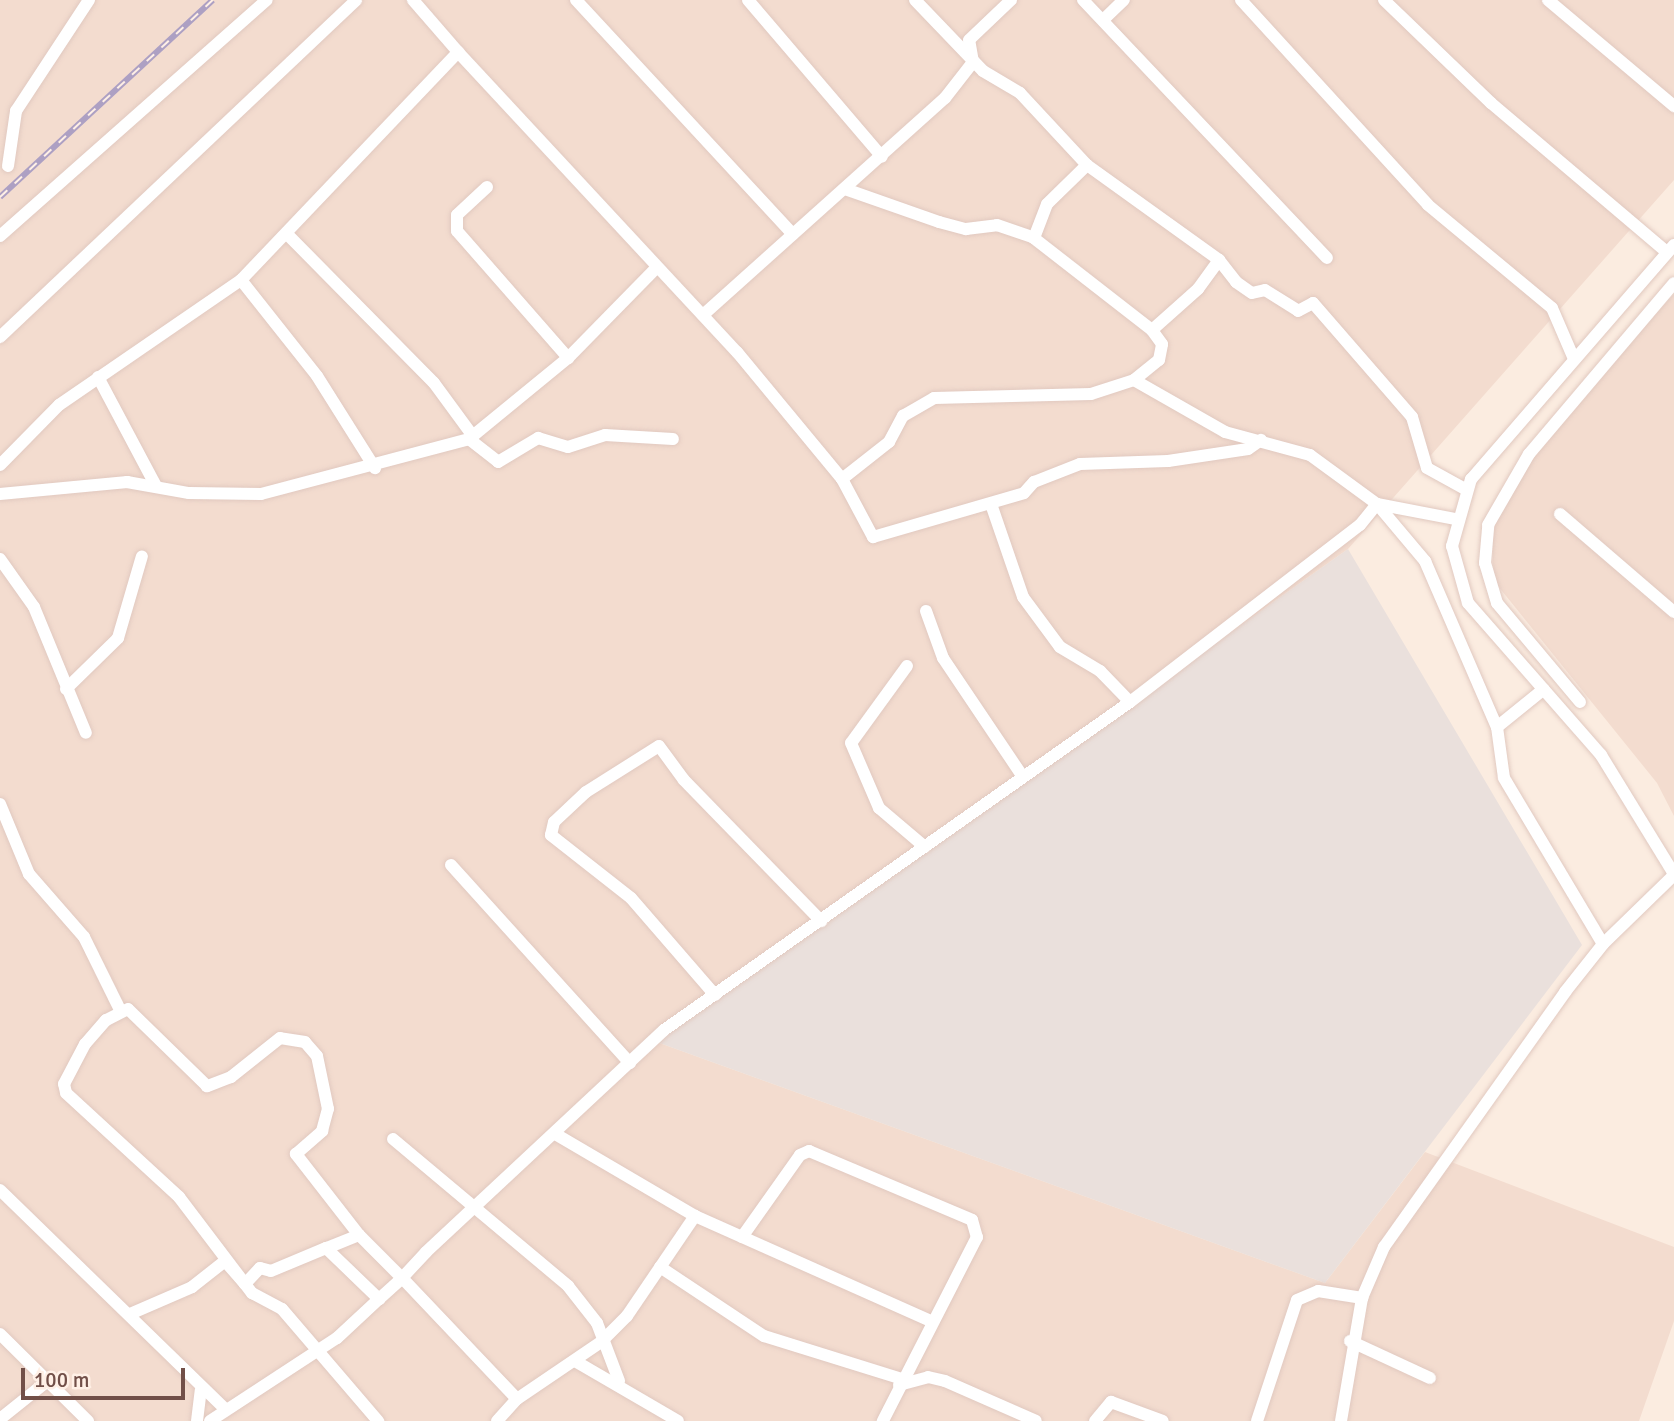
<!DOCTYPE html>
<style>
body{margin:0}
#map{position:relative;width:1674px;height:1421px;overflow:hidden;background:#fbece0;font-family:Signika,sans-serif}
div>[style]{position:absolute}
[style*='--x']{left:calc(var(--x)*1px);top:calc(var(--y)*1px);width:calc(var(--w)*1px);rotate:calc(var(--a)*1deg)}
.residential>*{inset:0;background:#f3dccf}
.industrial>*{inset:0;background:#eae0dc}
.roads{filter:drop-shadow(0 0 2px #e1c9c0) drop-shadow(0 0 2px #e1c9c0)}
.street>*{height:12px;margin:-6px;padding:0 6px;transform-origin:6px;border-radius:6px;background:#fff}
.rail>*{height:6px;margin-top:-3px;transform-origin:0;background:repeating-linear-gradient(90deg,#fff0e6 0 10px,#ada0c3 0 20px);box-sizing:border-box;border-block:2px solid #ada0c3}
span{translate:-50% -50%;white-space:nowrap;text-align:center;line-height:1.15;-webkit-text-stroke:5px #fff0e6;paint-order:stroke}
.scale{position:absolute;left:21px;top:1368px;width:164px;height:32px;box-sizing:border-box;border:4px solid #714f48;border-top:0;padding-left:9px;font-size:21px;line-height:24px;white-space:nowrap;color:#714f48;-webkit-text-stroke:5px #fff0e6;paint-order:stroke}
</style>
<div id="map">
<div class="residential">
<div style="clip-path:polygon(0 0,1674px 0,1674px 180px,1348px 549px,654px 1041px,1325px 1283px,1425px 1152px,1674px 1247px,1674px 1321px,1639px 1421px,0 1421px)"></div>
<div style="clip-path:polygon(1674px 294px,1674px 816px,1657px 783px,1494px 581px,1491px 514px,1523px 457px)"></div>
</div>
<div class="industrial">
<div style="clip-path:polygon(1348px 549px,1582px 945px,1325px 1283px,654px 1041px)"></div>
</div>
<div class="roads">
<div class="street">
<div style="--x:413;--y:0;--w:69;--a:49.1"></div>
<div style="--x:576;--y:0;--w:319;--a:47.2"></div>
<div style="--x:748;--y:0;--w:206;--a:49.5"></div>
<div style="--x:915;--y:0;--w:98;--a:46.2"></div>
<div style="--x:983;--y:71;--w:43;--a:30.7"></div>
<div style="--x:1020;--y:93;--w:98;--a:47.1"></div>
<div style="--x:1087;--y:165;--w:163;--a:35.7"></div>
<div style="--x:1219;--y:260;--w:28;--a:52"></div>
<div style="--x:1236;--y:282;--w:19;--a:35"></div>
<div style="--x:1252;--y:293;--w:13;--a:-13"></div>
<div style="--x:1265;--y:290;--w:39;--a:32"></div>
<div style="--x:1298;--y:311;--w:17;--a:-28"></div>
<div style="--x:1313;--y:303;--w:151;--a:49"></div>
<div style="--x:1412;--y:417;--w:53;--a:73.6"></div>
<div style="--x:1427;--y:468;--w:43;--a:28.9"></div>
<div style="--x:1083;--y:0;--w:355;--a:46.6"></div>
<div style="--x:1241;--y:0;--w:277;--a:47.6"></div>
<div style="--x:1428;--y:205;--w:161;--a:39.7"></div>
<div style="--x:1552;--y:308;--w:56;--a:66.7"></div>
<div style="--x:1384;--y:0;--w:149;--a:43.9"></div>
<div style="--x:1491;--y:103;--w:231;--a:40.3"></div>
<div style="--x:1548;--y:0;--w:165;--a:40.1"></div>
<div style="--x:1103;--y:20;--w:29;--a:-44"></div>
<div style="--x:969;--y:40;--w:58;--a:-43.6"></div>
<div style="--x:8;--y:166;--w:56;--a:-81.7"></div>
<div style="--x:16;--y:111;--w:133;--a:-56.7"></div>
<div style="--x:487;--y:187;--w:41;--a:137"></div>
<div style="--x:457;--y:215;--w:16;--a:90"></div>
<div style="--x:457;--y:231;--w:169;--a:48.8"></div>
<div style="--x:845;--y:189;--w:100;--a:19.3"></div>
<div style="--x:939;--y:222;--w:28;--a:15"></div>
<div style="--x:966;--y:229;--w:31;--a:-7"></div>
<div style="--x:997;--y:225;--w:39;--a:19"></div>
<div style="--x:1034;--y:238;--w:36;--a:-69"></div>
<div style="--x:1047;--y:204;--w:56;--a:-44.3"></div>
<div style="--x:287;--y:234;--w:209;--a:45.4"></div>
<div style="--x:434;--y:383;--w:66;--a:53.7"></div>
<div style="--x:0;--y:236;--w:356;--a:-41.5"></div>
<div style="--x:1674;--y:245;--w:310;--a:130.9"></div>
<div style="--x:1471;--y:479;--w:70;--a:105.8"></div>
<div style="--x:1452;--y:546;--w:59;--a:74.3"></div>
<div style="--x:1468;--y:603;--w:202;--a:48.8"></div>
<div style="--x:1601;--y:755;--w:140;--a:58.5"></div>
<div style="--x:241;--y:280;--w:122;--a:51.6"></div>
<div style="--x:317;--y:376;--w:109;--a:57.8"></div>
<div style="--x:703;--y:315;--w:325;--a:-41.9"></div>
<div style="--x:945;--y:98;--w:46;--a:-52.1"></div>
<div style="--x:973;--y:62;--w:22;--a:-100"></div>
<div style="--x:1152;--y:330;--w:62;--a:-41.7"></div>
<div style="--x:1198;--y:289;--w:36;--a:-54"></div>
<div style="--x:0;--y:337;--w:490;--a:-43.4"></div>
<div style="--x:98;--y:377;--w:123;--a:62"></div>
<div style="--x:1134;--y:380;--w:105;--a:29.7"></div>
<div style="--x:1225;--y:432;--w:88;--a:15.1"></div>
<div style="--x:1310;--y:455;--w:83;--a:36.2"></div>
<div style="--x:1377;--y:504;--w:75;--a:49.9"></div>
<div style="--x:1425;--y:561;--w:181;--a:66.6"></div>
<div style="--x:1497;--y:727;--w:51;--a:82.2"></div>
<div style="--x:1504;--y:778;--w:193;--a:59.2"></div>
<div style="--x:469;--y:439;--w:128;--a:-39.3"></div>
<div style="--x:568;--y:358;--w:127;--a:-45.6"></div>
<div style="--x:0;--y:465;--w:84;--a:-45.5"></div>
<div style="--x:59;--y:405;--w:221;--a:-34.5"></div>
<div style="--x:241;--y:280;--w:315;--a:-46.4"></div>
<div style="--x:458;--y:52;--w:410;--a:47.1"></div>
<div style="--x:737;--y:352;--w:165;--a:50.4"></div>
<div style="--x:842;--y:479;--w:66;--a:61.9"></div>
<div style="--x:873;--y:537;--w:157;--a:-16.2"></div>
<div style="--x:1024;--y:493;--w:15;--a:-48"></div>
<div style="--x:1034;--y:482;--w:49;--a:-21.4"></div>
<div style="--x:1080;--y:464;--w:88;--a:-2"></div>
<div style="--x:1168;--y:461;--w:81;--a:-8.5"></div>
<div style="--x:1248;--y:449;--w:16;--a:-35"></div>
<div style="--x:842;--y:479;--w:60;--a:-38.2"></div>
<div style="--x:889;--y:442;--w:30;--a:-62"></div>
<div style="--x:903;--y:416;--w:36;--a:-30"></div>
<div style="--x:934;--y:398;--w:157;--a:-1.5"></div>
<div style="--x:1091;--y:394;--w:45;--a:-18"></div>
<div style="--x:1134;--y:380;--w:32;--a:-39"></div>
<div style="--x:1159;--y:360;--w:16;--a:-79"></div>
<div style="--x:1162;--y:344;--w:17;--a:-126"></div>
<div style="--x:1152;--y:330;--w:150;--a:-142.1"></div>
<div style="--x:0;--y:494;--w:128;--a:-5.4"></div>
<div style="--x:127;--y:482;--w:63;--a:10.1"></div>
<div style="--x:189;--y:493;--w:72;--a:0.8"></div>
<div style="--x:261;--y:494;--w:215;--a:-14.8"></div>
<div style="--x:469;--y:439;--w:37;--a:38"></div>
<div style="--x:498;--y:462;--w:47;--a:-31"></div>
<div style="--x:538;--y:438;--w:31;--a:17"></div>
<div style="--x:568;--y:447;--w:39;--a:-18"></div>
<div style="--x:605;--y:435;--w:68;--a:3.4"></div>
<div style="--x:991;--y:504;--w:98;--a:71"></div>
<div style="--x:1023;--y:597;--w:62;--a:53.5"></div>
<div style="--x:1060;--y:647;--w:47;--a:31"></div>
<div style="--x:1100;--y:671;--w:43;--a:45.9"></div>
<div style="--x:1377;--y:504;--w:79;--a:10.9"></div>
<div style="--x:1560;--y:514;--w:150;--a:40.7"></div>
<div style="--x:0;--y:559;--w:59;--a:54.7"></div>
<div style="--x:34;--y:607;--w:136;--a:67.6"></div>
<div style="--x:926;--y:611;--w:50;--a:70.1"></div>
<div style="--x:943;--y:658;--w:143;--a:56.1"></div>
<div style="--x:907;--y:666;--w:95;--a:126"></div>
<div style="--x:851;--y:743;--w:71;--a:66.7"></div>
<div style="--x:879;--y:808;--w:60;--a:40.3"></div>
<div style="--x:66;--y:689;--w:73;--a:-44.4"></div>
<div style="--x:118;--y:638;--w:85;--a:-73.7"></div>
<div style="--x:1580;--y:702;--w:129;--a:-130"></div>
<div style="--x:1497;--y:603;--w:42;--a:-106.7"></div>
<div style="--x:1485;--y:563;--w:38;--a:-85"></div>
<div style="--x:1488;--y:525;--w:82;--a:-60"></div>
<div style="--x:1529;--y:454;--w:224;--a:-49.7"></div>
<div style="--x:1497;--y:727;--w:60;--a:-39"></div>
<div style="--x:0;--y:804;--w:76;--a:67.5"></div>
<div style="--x:29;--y:874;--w:84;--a:48.9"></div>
<div style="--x:84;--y:937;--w:81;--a:63.7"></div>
<div style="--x:451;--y:865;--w:267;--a:47.9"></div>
<div style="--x:715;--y:995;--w:128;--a:-130.9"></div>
<div style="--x:631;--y:898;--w:102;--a:-141.8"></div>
<div style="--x:551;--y:835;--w:13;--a:-77"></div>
<div style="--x:554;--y:822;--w:44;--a:-43.2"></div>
<div style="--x:586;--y:792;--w:86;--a:-32.2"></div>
<div style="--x:659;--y:746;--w:42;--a:53.7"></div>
<div style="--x:684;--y:780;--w:197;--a:45.8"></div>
<div style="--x:557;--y:1135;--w:160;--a:30.4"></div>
<div style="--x:695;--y:1216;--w:258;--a:24"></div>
<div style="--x:393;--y:1139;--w:229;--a:40"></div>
<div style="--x:568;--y:1286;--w:47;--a:51.9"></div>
<div style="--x:597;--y:1323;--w:62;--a:69.2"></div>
<div style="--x:0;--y:1190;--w:313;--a:44.2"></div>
<div style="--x:359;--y:1235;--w:103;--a:-127.9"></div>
<div style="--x:296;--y:1154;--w:35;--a:-41"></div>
<div style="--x:322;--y:1131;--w:23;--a:-75"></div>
<div style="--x:328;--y:1109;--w:54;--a:-101.7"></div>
<div style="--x:317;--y:1056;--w:18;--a:-131"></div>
<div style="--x:305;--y:1042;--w:25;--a:-171"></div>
<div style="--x:280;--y:1038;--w:63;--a:141.5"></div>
<div style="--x:231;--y:1077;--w:26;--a:159"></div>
<div style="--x:207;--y:1086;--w:110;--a:-135.7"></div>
<div style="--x:128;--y:1009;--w:25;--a:153"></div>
<div style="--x:106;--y:1020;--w:32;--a:131"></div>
<div style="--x:85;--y:1044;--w:45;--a:117.7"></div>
<div style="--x:64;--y:1084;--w:9;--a:77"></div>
<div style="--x:66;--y:1093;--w:154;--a:42.6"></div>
<div style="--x:179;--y:1197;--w:121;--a:52.8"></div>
<div style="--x:252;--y:1293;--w:34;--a:28"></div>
<div style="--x:282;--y:1309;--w:148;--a:49.4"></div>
<div style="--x:742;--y:1237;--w:100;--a:-54.7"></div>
<div style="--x:800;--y:1155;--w:10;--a:-24"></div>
<div style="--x:809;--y:1151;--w:177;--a:22.9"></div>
<div style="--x:972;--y:1220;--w:18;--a:74"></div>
<div style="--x:977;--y:1237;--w:207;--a:117.1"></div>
<div style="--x:660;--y:1267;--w:125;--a:33.6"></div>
<div style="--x:764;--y:1336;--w:145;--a:17.3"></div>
<div style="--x:130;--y:1314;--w:68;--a:-23.5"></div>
<div style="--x:192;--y:1287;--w:42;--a:-38.2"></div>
<div style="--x:225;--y:1261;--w:30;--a:49"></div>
<div style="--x:245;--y:1284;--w:22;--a:-47"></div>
<div style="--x:260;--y:1268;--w:11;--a:15"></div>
<div style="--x:271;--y:1271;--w:60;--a:-22.7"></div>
<div style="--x:326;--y:1248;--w:74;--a:43.9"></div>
<div style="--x:379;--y:1299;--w:31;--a:-42"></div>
<div style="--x:402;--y:1278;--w:61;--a:-135"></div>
<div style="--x:359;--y:1235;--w:35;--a:158"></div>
<div style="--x:0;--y:1334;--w:124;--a:44.7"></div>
<div style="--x:1350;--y:1341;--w:88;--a:24.8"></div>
<div style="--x:575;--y:1361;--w:119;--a:30.2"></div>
<div style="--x:899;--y:1385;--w:30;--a:-15"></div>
<div style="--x:928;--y:1377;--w:17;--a:13"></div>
<div style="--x:945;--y:1381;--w:99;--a:23.7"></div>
<div style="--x:517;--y:1399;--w:102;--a:-34.2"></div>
<div style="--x:601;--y:1342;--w:37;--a:-45"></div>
<div style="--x:627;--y:1316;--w:121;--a:-55.8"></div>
<div style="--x:0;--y:1419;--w:64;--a:-38.7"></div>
<div style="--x:197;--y:1421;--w:31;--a:-83"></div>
<div style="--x:210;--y:1421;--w:152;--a:-33.2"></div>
<div style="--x:337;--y:1338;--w:57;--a:-42.9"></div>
<div style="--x:497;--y:1421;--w:30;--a:-48"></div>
<div style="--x:517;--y:1399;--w:167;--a:-133.5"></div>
<div style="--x:402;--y:1278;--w:35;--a:-47"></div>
<div style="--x:426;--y:1252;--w:325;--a:-43"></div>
<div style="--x:664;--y:1030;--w:570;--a:-35.14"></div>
<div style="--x:1130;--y:702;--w:290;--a:-37.6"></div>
<div style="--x:1360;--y:525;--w:27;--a:-51"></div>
<div style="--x:1095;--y:1421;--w:25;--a:-50"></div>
<div style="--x:1111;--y:1402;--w:55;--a:20.1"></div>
<div style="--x:1257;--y:1421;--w:127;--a:-71.7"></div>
<div style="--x:1297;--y:1300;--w:23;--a:-23"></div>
<div style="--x:1318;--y:1291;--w:45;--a:9"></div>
<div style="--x:1362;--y:1298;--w:56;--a:-66.7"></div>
<div style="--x:1384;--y:1247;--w:313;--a:-54.6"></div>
<div style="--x:1565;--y:992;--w:61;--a:-51.6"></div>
<div style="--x:1603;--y:944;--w:99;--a:-44.2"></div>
<div style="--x:1341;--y:1421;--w:125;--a:-80.3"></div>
</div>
</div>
<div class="rail">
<div style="--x:0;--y:197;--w:290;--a:-42.8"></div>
</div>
<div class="scale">100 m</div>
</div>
